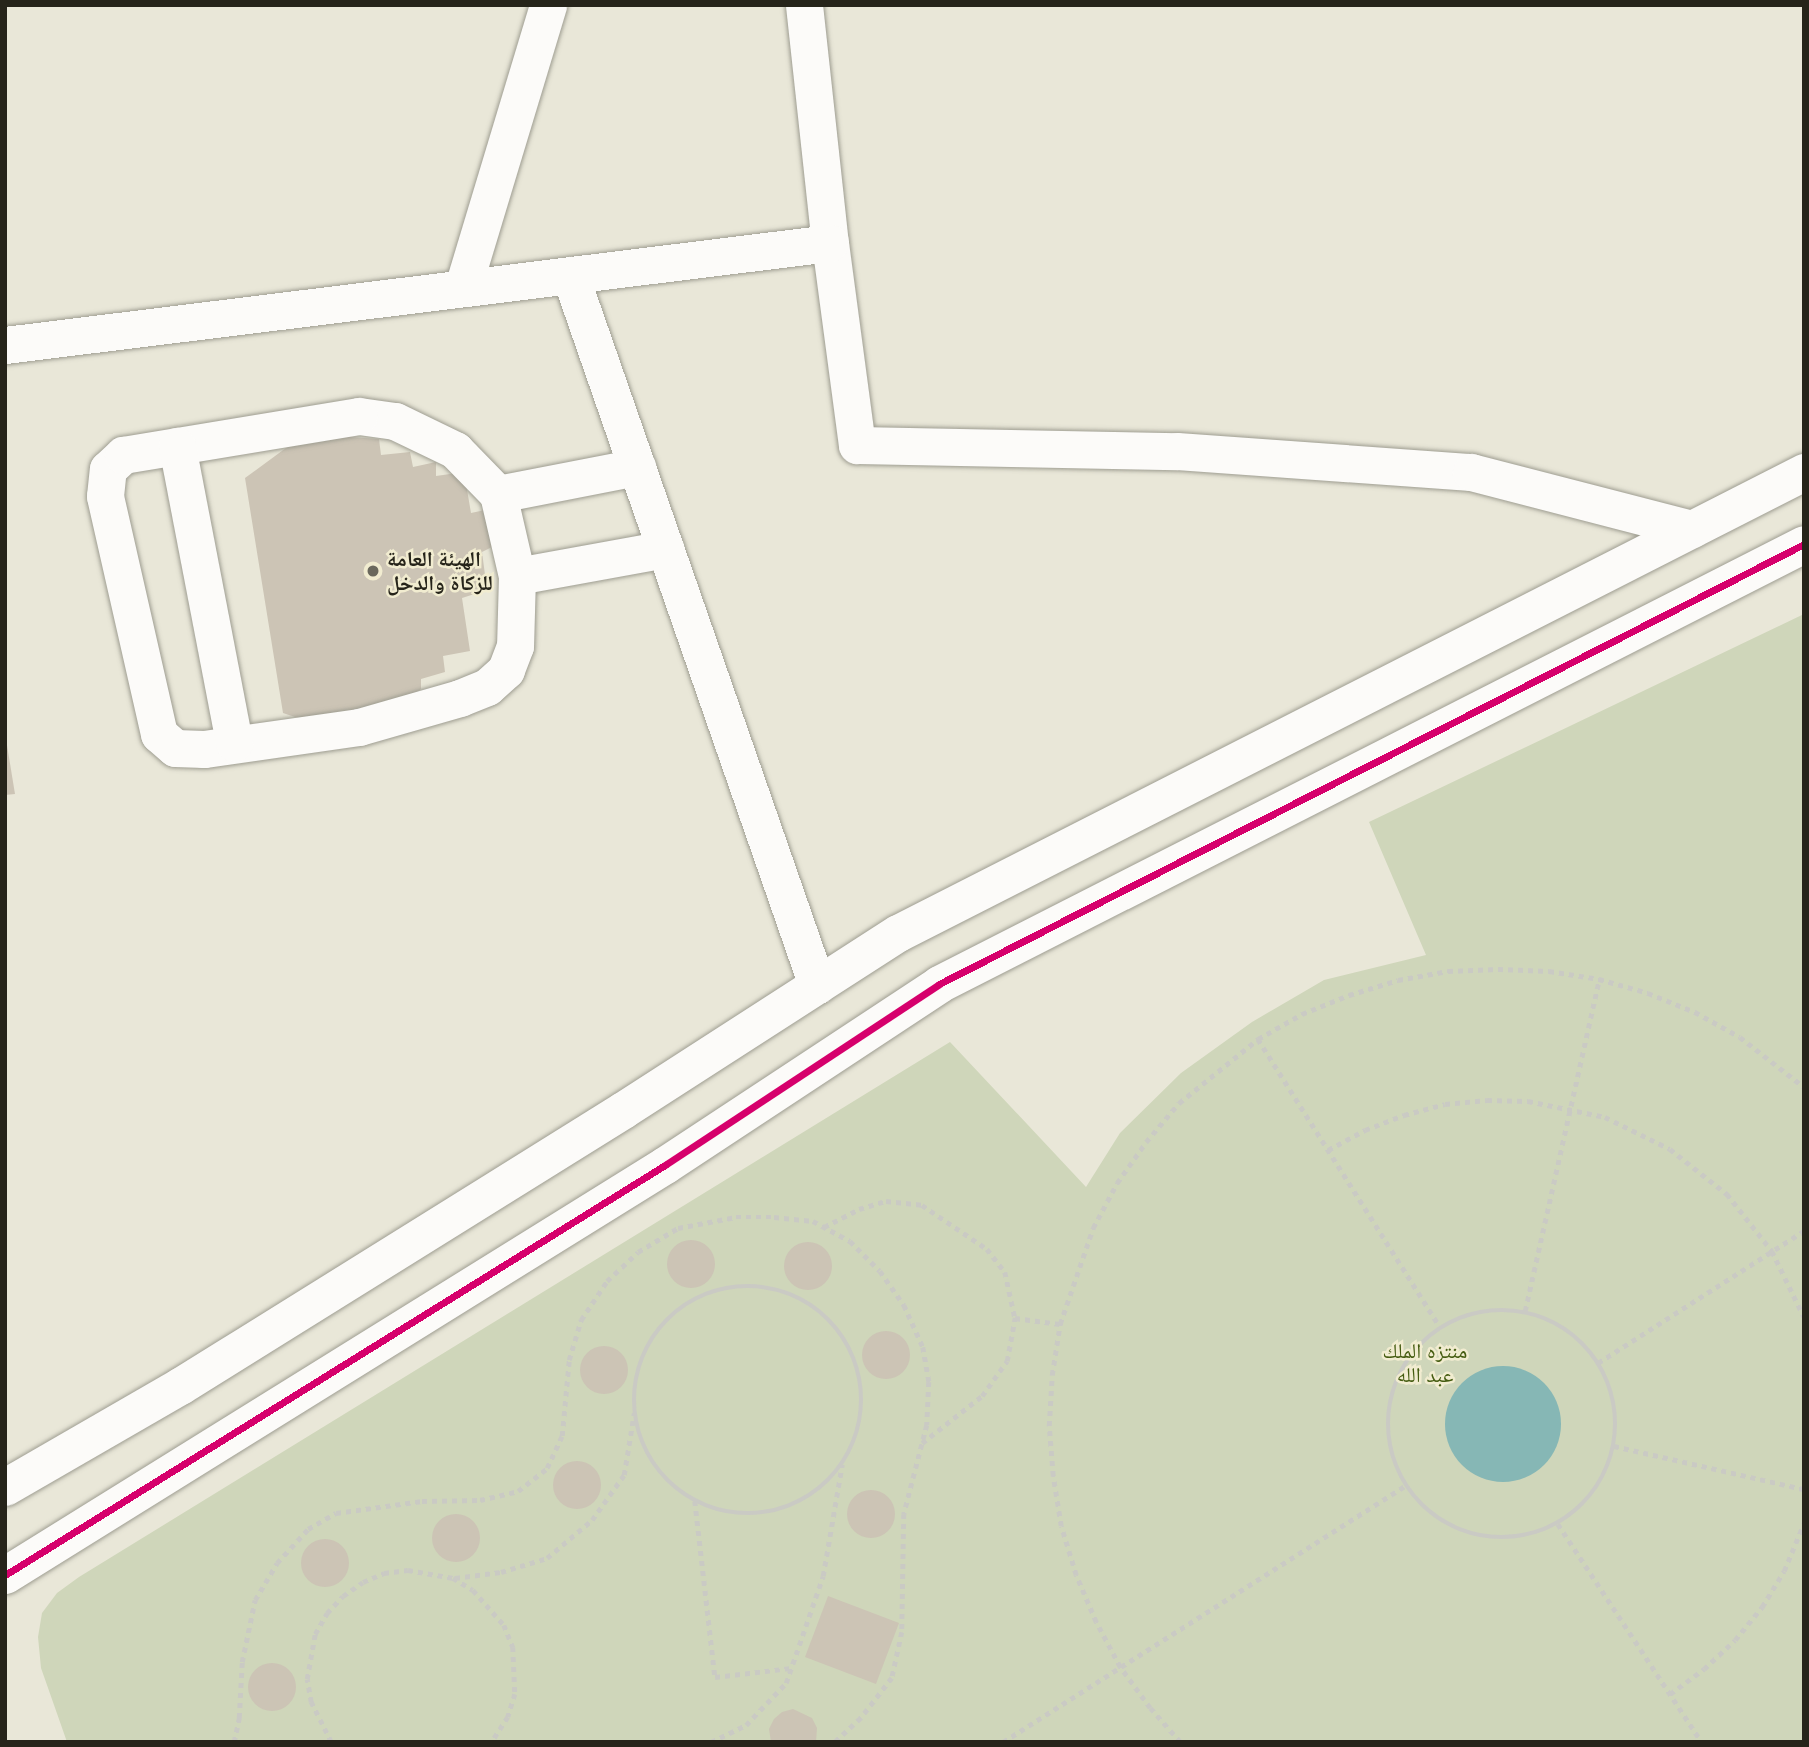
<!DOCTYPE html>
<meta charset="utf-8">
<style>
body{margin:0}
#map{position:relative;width:1809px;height:1747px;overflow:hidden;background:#e9e7d8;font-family:Arial,"Noto Naskh Arabic",sans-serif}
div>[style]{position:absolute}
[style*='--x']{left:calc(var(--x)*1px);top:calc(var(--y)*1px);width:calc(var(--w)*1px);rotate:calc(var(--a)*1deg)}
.green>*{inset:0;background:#cfd6ba}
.water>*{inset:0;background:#86b7b5}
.round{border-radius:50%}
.building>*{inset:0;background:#ccc4b5}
.path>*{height:4.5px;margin-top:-2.25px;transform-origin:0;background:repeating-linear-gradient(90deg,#cacac4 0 5px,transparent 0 10px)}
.path>.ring{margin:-2.25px;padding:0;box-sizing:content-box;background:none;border:4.5px solid #cacac4;border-radius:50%}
.roads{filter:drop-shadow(0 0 2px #9e9d91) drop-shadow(0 0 2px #9e9d91)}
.minor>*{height:37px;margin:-18.5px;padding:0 18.5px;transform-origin:18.5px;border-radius:18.5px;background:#fcfbf9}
.cycleway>*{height:7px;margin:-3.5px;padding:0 3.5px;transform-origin:3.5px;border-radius:3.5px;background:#d6006c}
.dots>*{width:19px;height:19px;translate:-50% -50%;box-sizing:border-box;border:4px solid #f1ecd0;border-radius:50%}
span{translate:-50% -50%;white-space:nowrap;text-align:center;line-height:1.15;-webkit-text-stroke:5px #f1ecd0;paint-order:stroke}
.poi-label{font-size:21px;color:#26241a;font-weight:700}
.left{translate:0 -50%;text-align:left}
.park-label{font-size:21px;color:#455c11}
.frame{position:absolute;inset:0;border:7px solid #26241a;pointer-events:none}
</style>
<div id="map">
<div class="green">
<div style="clip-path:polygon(1804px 614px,1804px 1742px,67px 1742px,41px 1668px,38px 1637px,42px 1613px,57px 1593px,79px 1577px,950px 1042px,1086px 1187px,1120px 1133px,1181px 1073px,1252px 1022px,1324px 980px,1426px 955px,1369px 822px)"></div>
</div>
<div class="water">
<div class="round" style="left:1445px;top:1366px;width:116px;height:116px"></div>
</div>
<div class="building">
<div style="clip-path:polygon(335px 436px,379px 439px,381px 455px,410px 452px,413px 467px,436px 462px,436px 476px,464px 472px,471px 513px,485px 510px,492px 547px,482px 552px,487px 590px,462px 598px,470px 651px,443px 656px,445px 672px,421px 679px,421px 689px,396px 709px,307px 721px,283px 713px,245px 478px,290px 445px)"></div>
<div style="clip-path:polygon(5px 733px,15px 794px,5px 795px)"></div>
<div class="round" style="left:667px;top:1240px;width:48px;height:48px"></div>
<div class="round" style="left:784px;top:1242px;width:48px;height:48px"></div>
<div class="round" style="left:862px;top:1331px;width:48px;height:48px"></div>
<div class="round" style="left:580px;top:1346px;width:48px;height:48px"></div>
<div class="round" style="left:553px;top:1461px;width:48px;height:48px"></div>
<div class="round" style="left:847px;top:1490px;width:48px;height:48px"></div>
<div class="round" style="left:432px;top:1514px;width:48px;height:48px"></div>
<div class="round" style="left:301px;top:1539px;width:48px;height:48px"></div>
<div style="clip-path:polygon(828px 1596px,899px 1623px,876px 1684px,805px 1657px)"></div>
<div class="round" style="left:248px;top:1663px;width:48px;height:48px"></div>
<div style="clip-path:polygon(793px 1709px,812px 1718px,817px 1728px,816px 1742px,771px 1742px,769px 1729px,774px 1719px,782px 1712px)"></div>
</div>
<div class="path">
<div style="--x:1258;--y:1039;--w:341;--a:57.7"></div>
<div style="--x:1328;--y:1150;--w:42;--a:-28.4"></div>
<div style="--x:1365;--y:1130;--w:42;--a:-21"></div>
<div style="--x:1404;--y:1115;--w:42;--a:-15"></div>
<div style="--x:1445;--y:1104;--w:42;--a:-5.4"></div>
<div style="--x:1487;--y:1100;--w:41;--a:1.4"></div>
<div style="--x:1528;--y:1101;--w:79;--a:11.7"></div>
<div style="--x:1605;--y:1117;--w:72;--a:26.2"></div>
<div style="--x:1670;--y:1149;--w:73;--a:38.3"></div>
<div style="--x:1727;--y:1194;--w:73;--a:51.7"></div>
<div style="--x:1772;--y:1251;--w:73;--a:64.1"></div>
<div style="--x:824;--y:1227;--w:39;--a:-27"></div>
<div style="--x:859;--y:1209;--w:28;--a:-17"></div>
<div style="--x:886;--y:1201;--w:36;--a:6"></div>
<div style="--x:922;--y:1205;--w:78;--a:34.1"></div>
<div style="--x:987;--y:1249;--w:29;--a:52"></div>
<div style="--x:1005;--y:1272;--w:47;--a:77.7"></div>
<div style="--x:1015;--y:1318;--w:45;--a:7.6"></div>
<div class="ring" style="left:634px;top:1286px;width:223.5px;height:223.5px"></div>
<div class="ring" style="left:1388px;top:1310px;width:223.5px;height:223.5px"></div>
<div style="--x:1525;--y:1311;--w:340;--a:-77.4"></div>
<div style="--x:1598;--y:1363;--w:245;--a:-32.7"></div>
<div style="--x:922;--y:1443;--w:76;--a:-38.1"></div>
<div style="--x:982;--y:1396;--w:43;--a:-54.5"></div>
<div style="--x:1007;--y:1361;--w:44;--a:-79.5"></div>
<div style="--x:1614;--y:1446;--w:195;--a:12.8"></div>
<div style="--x:695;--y:1501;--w:177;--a:83.5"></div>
<div style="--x:715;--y:1677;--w:77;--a:-6.8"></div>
<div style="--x:1558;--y:1524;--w:261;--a:56.6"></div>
<div style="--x:455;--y:1578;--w:46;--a:-7.4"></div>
<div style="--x:501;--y:1572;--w:48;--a:-16.9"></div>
<div style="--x:547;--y:1558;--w:59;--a:-40.2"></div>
<div style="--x:592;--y:1520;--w:55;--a:-54.6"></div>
<div style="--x:624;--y:1475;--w:63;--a:-80.8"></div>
<div style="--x:1670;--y:1694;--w:42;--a:-36.3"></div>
<div style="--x:1704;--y:1669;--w:42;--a:-43.1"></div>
<div style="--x:1735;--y:1640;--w:43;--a:-50.7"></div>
<div style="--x:1762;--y:1607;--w:42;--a:-58.6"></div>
<div style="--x:1784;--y:1571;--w:52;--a:-67.4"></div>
<div style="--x:234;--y:1742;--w:25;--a:-78"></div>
<div style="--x:239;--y:1718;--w:56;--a:-86.9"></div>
<div style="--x:242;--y:1662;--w:63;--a:-78.2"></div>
<div style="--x:255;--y:1600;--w:43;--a:-59.3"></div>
<div style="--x:277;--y:1563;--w:46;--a:-47.6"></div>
<div style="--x:308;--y:1529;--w:32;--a:-30"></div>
<div style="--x:336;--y:1513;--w:87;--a:-7.9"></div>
<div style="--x:422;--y:1501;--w:58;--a:-1"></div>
<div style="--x:480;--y:1500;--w:39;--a:-13"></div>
<div style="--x:518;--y:1491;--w:37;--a:-38"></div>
<div style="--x:547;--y:1468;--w:35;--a:-65"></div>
<div style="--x:562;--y:1436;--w:76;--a:-84.7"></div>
<div style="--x:569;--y:1360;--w:42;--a:-73.3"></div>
<div style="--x:581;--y:1320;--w:47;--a:-56.3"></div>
<div style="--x:607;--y:1281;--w:42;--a:-43.1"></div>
<div style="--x:638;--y:1252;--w:47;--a:-31"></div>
<div style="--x:678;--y:1228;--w:59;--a:-10.7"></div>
<div style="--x:736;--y:1217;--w:38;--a:0"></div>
<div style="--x:774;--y:1217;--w:39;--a:6"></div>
<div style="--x:813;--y:1221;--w:42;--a:28.4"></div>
<div style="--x:850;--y:1241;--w:42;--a:45"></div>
<div style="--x:880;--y:1271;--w:42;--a:54.8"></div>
<div style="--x:904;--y:1305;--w:46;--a:65.7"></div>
<div style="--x:923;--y:1347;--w:36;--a:80"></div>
<div style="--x:929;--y:1382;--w:43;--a:92.7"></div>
<div style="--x:927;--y:1425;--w:92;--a:104.5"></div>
<div style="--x:904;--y:1514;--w:118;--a:91"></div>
<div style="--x:902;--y:1632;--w:47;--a:102.3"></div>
<div style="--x:892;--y:1678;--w:51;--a:127.8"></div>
<div style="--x:861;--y:1718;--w:35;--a:137"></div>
<div style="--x:331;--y:1742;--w:45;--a:-116.6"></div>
<div style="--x:311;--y:1702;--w:23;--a:-100"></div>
<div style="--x:307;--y:1679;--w:46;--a:-79.9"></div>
<div style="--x:315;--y:1634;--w:24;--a:-60"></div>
<div style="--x:327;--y:1613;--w:23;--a:-47"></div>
<div style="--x:343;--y:1596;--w:24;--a:-35"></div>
<div style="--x:363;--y:1582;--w:23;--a:-23"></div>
<div style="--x:384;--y:1573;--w:24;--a:-7"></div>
<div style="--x:408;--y:1570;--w:46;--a:10.1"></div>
<div style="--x:453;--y:1578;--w:23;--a:31"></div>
<div style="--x:473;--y:1590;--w:47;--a:48.5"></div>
<div style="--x:504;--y:1625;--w:24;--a:68"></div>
<div style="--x:513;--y:1647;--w:47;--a:87.6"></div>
<div style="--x:515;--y:1694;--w:24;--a:107"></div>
<div style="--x:508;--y:1717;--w:30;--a:123"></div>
<div style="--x:711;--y:1742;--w:39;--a:-26"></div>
<div style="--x:746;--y:1725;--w:58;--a:-46.4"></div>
<div style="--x:786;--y:1683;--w:113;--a:-70.9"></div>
<div style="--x:823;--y:1576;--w:113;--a:-80.3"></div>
<div style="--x:1003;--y:1742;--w:478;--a:-32.5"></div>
<div style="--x:1180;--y:1742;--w:45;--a:-131.4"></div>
<div style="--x:1150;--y:1708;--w:51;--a:-126.2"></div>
<div style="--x:1120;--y:1667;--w:51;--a:-118.1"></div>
<div style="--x:1096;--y:1622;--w:51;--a:-113.1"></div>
<div style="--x:1076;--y:1575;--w:51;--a:-107"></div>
<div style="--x:1061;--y:1526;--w:51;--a:-99.1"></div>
<div style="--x:1053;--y:1476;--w:50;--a:-94.6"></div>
<div style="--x:1049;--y:1426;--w:51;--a:-86.6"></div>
<div style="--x:1052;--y:1375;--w:52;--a:-81.1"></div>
<div style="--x:1060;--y:1324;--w:102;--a:-71"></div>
<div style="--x:1093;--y:1228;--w:51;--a:-61.9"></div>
<div style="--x:1117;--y:1183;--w:50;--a:-54.7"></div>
<div style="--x:1146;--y:1142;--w:51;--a:-49.8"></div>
<div style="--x:1179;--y:1103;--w:102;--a:-39"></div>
<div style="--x:1258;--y:1039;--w:51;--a:-29.6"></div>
<div style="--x:1302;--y:1014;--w:51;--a:-22"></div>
<div style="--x:1349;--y:995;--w:51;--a:-17"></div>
<div style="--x:1398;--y:980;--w:51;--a:-10.2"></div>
<div style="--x:1448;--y:971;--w:50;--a:-2.3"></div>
<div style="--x:1498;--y:969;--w:51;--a:2.2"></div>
<div style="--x:1549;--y:971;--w:51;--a:9.1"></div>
<div style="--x:1599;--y:979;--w:51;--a:15.9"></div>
<div style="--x:1648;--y:993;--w:51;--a:22"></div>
<div style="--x:1695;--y:1012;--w:51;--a:29.1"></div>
<div style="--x:1740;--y:1037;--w:81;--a:38"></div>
</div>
<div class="roads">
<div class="minor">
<div style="--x:804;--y:5;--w:239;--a:83.8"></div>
<div style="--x:830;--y:243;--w:204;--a:82.4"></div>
<div style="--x:857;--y:445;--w:320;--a:1.1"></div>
<div style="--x:1177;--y:451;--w:295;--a:4.1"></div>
<div style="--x:1471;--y:472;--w:228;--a:14.5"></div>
<div style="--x:570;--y:275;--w:752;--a:70.82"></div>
<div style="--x:463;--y:287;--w:295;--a:-73.2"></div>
<div style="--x:5;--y:345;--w:831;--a:-7.05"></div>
<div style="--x:359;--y:416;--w:36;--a:8"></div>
<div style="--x:395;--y:421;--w:67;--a:25.8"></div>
<div style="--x:455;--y:450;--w:62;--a:45.7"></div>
<div style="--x:498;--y:494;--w:84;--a:77"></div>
<div style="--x:517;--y:576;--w:70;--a:91.6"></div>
<div style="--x:515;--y:646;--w:26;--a:111"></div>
<div style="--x:506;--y:670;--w:25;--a:138"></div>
<div style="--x:487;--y:687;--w:29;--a:158"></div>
<div style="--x:460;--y:698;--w:105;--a:164"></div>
<div style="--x:359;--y:727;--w:157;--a:171.9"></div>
<div style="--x:204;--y:749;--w:29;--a:-178"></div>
<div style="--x:175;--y:748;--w:21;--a:-139"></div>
<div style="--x:159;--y:734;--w:244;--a:-102.8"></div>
<div style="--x:105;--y:496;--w:27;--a:-84"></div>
<div style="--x:108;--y:469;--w:21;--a:-43"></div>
<div style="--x:123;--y:455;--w:239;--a:-9.4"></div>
<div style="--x:177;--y:446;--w:302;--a:79.1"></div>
<div style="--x:498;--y:494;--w:142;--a:-11"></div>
<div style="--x:517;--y:576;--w:151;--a:-10.3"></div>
<div style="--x:5;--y:1487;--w:202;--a:-30"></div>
<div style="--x:180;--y:1386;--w:522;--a:-31.92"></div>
<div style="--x:623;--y:1110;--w:327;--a:-32.8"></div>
<div style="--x:898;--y:933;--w:1017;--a:-26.97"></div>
<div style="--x:5;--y:1575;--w:777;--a:-31.85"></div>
<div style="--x:665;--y:1165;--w:328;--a:-33.4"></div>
<div style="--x:939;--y:984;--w:970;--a:-26.96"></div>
</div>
</div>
<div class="cycleway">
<div style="--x:5;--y:1575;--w:777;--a:-31.85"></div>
<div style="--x:665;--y:1165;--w:328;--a:-33.4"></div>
<div style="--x:939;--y:984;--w:970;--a:-26.96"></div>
</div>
<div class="dots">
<div style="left:373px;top:571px;background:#6a685c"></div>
</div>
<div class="poi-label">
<span class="left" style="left:387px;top:571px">الهيئة العامة<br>للزكاة والدخل</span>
</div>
<div class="park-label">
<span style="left:1425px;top:1363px">منتزه الملك<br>عبد الله</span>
</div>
<div class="frame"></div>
</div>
